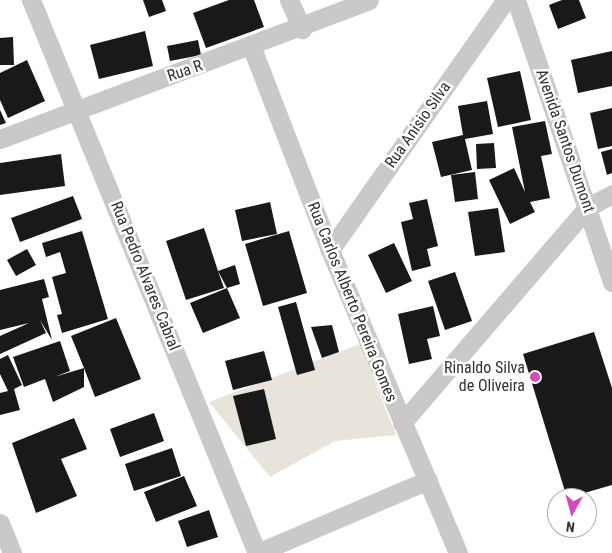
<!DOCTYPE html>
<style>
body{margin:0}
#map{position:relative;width:612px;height:553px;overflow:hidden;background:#fff;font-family:"Roboto Condensed",sans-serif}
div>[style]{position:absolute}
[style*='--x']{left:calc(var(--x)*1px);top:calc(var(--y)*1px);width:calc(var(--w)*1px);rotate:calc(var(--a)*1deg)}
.green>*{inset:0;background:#e8e4dc}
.building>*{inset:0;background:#191919}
.minor>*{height:19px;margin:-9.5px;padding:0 9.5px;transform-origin:9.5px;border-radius:9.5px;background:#c9c9c9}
.dots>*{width:14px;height:14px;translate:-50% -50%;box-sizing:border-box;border:2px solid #fff;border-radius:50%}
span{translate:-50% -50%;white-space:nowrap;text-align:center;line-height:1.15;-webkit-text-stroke:5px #fff;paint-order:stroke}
.street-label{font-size:16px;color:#323232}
.poi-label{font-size:16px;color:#323232}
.right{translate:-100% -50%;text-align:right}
.north{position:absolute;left:547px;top:488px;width:50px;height:50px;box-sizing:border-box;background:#fff;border:1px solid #adadad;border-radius:50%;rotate:187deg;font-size:14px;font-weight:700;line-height:20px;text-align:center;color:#323232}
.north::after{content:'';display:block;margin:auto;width:18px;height:22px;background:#d24bbe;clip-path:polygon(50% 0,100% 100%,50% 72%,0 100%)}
</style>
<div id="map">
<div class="green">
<div style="clip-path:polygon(360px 344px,396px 435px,335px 441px,270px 477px,209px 402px)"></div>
</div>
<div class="building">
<div style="clip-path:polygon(143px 0,162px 0,166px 11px,149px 17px)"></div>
<div style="clip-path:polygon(229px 0,254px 0,264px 27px,206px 48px,193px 13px)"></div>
<div style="clip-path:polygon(562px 0,579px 0,586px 18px,558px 29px,549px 5px)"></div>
<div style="clip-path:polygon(145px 31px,153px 66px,99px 79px,90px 45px)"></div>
<div style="clip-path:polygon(13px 37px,14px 65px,0 65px,0 38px)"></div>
<div style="clip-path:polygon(198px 40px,201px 55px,170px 61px,167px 46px)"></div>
<div style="clip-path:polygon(612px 51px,612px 86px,578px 93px,571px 60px)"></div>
<div style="clip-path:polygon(27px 60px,45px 101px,8px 118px,0 100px,0 73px)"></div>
<div style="clip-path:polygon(520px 71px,531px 120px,498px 127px,487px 78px)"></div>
<div style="clip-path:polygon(487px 101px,493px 134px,465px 139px,472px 170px,441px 177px,432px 142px,463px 135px,458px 106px)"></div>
<div style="clip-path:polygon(612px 108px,612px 146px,598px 149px,590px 113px)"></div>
<div style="clip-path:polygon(0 110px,6px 123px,0 125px)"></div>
<div style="clip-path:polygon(545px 121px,552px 154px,541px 156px,550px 198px,530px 202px,535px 212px,510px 224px,489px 180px,514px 168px,525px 192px,512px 127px)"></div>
<div style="clip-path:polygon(494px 143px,496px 168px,477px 169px,476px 144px)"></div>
<div style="clip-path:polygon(612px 149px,612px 173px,607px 175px,601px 152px)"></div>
<div style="clip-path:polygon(61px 154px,65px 186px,0 195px,0 163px)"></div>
<div style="clip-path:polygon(475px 172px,478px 199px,455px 202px,451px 175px)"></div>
<div style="clip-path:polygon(73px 196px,82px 219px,20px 242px,11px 218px)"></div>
<div style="clip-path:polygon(427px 199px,438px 246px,427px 249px,431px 266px,412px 271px,401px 222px,413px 219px,409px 203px)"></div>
<div style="clip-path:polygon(270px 202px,277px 234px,242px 241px,235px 210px)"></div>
<div style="clip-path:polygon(498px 208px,505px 252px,475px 256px,468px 212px)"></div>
<div style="clip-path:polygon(204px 228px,218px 271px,235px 265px,240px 284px,227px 288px,218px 271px,224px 288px,186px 300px,166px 241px)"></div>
<div style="clip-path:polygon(82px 231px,108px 319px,62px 333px,57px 315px,62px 314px,52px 277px,66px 273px,60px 252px,46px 257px,42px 243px)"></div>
<div style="clip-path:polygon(289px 231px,307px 293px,263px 306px,245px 244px)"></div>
<div style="clip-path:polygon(394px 243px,412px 281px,386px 293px,368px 255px)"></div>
<div style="clip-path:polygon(27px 249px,36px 265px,16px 276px,7px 260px)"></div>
<div style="clip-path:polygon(455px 272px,472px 321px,445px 330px,428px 281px)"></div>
<div style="clip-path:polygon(44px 279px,49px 297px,42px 299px,52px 340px,40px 320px,46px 333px,0 354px,0 336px,29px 323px,0 330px,0 290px)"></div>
<div style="clip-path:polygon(227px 288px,240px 318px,203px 333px,190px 303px)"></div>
<div style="clip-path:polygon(296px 302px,315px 370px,297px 375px,278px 307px)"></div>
<div style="clip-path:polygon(433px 306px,440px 336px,427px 339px,432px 359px,409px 364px,398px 314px)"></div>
<div style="clip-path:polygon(116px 318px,141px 379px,95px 397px,84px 368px,84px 387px,53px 402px,45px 379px,24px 387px,13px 357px,60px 341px,70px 371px,54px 377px,84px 368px,71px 336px)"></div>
<div style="clip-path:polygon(332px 325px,339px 352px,322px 358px,311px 327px)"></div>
<div style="clip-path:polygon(594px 332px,612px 388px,612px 485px,567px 498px,523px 354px)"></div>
<div style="clip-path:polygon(264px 351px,272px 380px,233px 390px,225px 361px)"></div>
<div style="clip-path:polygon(8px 355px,22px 385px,14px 389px,20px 410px,0 415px,0 393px,8px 391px,0 374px,0 359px)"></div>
<div style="clip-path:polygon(264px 389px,276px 439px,246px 446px,233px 396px)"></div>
<div style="clip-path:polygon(154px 413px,164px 441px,120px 457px,110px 429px)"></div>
<div style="clip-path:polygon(74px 418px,87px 449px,61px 459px,77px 496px,36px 513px,12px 443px)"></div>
<div style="clip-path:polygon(172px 448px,181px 476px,134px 491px,125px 464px)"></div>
<div style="clip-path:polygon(184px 476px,197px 506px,156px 522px,144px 492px)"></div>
<div style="clip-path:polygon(209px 510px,218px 537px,187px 547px,178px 521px)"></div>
</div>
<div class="minor">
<div style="--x:31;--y:0;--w:597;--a:67.77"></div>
<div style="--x:289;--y:0;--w:32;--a:66"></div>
<div style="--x:516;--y:0;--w:298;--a:71.2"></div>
<div style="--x:252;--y:48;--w:217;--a:68.9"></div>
<div style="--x:330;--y:250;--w:329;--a:67.1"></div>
<div style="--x:0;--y:139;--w:394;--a:-20.6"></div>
<div style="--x:330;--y:250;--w:306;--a:-54.9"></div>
<div style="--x:402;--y:423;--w:285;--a:-49.3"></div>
<div style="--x:588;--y:207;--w:27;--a:-28"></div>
<div style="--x:0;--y:523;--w:32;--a:68"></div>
<div style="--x:257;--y:553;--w:186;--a:-23.1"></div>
</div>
<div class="dots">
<div style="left:535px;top:377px;background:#d24bbe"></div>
</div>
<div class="street-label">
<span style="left:185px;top:71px;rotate:-19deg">Rua R</span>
<span style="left:418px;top:125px;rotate:-55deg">Rua Anisio Silva</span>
<span style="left:565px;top:141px;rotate:71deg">Avenida Santos Dumont</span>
<span style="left:145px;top:276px;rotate:68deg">Rua Pedro Alvares Cabral</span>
<span style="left:352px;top:302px;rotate:68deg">Rua Carlos Alberto Pereira Gomes</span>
</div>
<div class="poi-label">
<span class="right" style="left:525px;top:377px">Rinaldo Silva<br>de Oliveira</span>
</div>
<div class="north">N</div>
</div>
